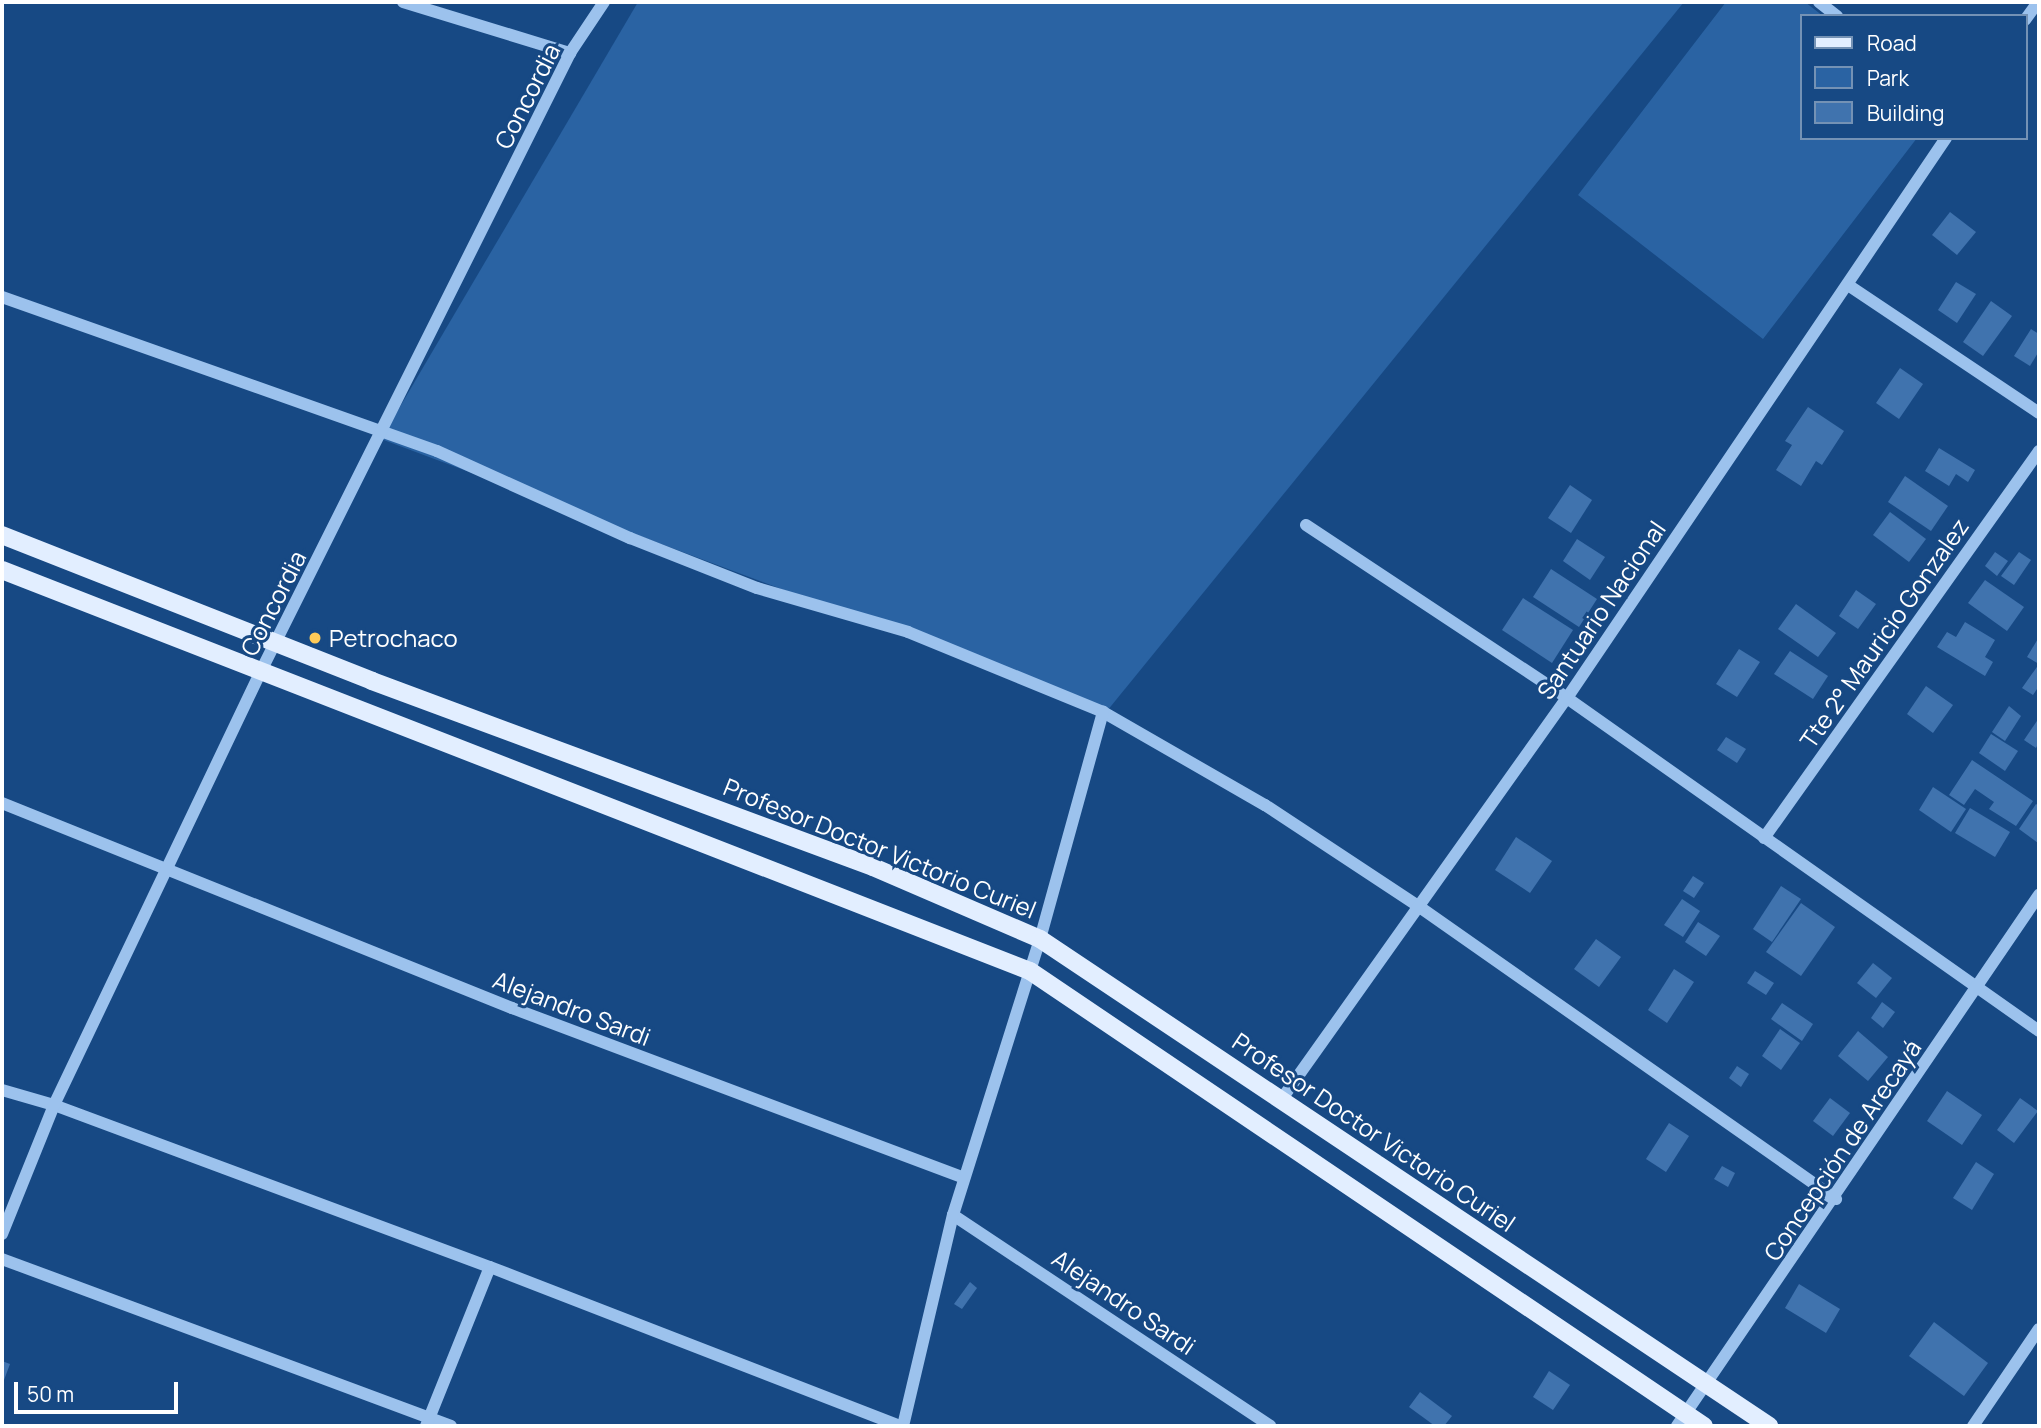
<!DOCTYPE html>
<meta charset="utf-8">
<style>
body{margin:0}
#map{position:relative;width:2041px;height:1428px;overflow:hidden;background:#174984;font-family:Manrope,sans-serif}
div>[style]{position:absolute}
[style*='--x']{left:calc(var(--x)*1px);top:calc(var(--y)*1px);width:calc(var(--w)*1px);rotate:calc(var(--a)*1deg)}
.green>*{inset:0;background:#2a63a3}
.building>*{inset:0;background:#4073ae}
.minor>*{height:12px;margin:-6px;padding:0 6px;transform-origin:6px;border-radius:6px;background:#9cc2ed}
.major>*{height:18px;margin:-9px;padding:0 9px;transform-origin:9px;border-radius:9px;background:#e2eeff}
.dots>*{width:19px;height:19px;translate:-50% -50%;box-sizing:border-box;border:4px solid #174984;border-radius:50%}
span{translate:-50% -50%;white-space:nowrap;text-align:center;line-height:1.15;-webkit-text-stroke:6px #174984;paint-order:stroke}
.street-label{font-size:24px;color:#fff}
.poi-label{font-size:24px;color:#fff}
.left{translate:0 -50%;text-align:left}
.frame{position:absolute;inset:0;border:4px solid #fff;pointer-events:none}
.legend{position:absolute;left:1800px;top:14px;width:228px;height:126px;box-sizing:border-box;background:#174984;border:2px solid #7492b5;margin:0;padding:9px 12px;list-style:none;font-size:21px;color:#fff}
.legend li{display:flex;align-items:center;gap:14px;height:35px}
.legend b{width:35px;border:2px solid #7492b5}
.scale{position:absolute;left:14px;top:1382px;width:164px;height:32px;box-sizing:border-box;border:4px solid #fff;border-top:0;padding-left:9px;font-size:21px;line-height:24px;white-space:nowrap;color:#fff;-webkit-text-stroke:5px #174984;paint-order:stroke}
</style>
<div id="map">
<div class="green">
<div style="clip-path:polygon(638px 2px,1684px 2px,1107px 711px,381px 439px)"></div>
<div style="clip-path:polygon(1726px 2px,1805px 2px,1823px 16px,1801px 16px,1801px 138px,1917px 138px,1763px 339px,1578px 195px)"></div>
</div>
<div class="building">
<div style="clip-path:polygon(1950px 212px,1976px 232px,1957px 255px,1932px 235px)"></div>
<div style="clip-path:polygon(1956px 282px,1976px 294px,1957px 323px,1938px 310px)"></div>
<div style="clip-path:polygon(1991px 301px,2012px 316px,1983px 356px,1963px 342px)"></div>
<div style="clip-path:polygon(2031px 329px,2039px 334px,2039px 351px,2030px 366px,2014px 356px)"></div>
<div style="clip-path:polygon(1900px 368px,1923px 384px,1899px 419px,1876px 403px)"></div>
<div style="clip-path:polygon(1808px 407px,1844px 431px,1822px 465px,1816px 461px,1801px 486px,1776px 470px,1792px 445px,1785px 441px)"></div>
<div style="clip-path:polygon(1939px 448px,1975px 470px,1968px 482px,1956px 474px,1949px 486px,1925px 471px)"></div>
<div style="clip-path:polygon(1905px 476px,1948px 506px,1931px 531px,1888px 502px)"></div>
<div style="clip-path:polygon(1570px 485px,1592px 500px,1571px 533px,1548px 518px)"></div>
<div style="clip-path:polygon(1890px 512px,1926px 539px,1909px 562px,1873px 535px)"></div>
<div style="clip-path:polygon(1577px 539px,1605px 557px,1590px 580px,1563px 561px)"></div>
<div style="clip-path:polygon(1995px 552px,2008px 561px,1997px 576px,1985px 566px)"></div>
<div style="clip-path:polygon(2019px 552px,2031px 560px,2014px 585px,2001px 576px)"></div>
<div style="clip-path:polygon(1551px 569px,1597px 599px,1579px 627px,1533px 597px)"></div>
<div style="clip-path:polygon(1985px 580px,2024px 607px,2007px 631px,1968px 603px)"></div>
<div style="clip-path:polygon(1856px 590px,1876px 604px,1858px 629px,1839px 616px)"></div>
<div style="clip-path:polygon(1523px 598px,1573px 630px,1552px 663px,1502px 630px)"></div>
<div style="clip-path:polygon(1796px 604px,1836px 633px,1818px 657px,1778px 629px)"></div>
<div style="clip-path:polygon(1965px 622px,1995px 640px,1985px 657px,1993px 662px,1985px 676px,1937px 647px,1947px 632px,1956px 637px)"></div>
<div style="clip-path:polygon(2039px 637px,2039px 686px,2033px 695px,2022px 688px,2039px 664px,2027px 657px)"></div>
<div style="clip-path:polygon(1739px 649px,1760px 662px,1737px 697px,1716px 684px)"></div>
<div style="clip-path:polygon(1790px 651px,1828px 676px,1813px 699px,1774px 674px)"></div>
<div style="clip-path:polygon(1926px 686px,1953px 705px,1933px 733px,1907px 714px)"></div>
<div style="clip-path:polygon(2009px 706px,2021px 716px,2005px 741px,1992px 732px)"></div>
<div style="clip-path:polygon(2039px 718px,2039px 742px,2036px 748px,2024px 740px)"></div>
<div style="clip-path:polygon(1991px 734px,2018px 751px,2005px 771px,1979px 753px)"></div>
<div style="clip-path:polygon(1726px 737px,1746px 749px,1737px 763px,1717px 750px)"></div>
<div style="clip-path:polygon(1972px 760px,2033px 801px,2016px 826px,1989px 809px,1994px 802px,1975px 789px,1964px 805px,1949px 795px)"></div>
<div style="clip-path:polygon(1933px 787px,1966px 809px,1951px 832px,1919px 810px)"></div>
<div style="clip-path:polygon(2036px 804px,2039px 806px,2038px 843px,2019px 829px)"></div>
<div style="clip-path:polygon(1970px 808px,2010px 832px,1995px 857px,1955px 833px)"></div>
<div style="clip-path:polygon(1516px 837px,1552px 861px,1530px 893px,1495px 870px)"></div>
<div style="clip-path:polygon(1693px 876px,1704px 883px,1694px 898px,1683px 891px)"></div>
<div style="clip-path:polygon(1781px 886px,1801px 899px,1772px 942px,1753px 929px)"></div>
<div style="clip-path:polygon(1682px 899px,1700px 911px,1683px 937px,1664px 925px)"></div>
<div style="clip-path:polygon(1801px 903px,1835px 927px,1801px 976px,1766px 952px)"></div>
<div style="clip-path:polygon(1698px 922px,1720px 936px,1706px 956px,1685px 942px)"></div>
<div style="clip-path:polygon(1596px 939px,1621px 957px,1599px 987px,1574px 969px)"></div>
<div style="clip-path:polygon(1873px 963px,1892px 978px,1876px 998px,1857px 983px)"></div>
<div style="clip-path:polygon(1674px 969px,1694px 982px,1667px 1023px,1648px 1010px)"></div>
<div style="clip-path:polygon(1755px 971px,1774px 983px,1766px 995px,1747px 983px)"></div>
<div style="clip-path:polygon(1882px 1002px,1895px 1012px,1883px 1028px,1871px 1018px)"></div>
<div style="clip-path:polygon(1782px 1003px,1813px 1024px,1802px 1041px,1771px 1019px)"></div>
<div style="clip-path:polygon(1780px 1029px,1800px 1043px,1781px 1070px,1762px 1056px)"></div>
<div style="clip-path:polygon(1858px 1031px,1888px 1057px,1868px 1081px,1838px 1056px)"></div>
<div style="clip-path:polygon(1737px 1066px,1749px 1074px,1741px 1087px,1729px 1078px)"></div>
<div style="clip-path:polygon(1947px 1091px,1982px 1115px,1962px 1145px,1927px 1121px)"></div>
<div style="clip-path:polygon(1830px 1098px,1850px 1113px,1833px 1136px,1813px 1121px)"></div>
<div style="clip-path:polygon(2020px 1098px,2038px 1111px,2014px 1143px,1997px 1130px)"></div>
<div style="clip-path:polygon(1669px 1123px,1689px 1136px,1666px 1172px,1646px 1159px)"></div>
<div style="clip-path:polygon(1976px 1162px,1994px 1174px,1972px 1210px,1953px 1198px)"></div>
<div style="clip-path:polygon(1722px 1166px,1735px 1173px,1728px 1187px,1714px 1179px)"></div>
<div style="clip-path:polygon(970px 1282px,977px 1288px,962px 1309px,954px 1304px)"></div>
<div style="clip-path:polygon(1799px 1284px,1840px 1309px,1826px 1333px,1785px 1308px)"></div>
<div style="clip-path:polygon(1934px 1322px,1988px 1363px,1964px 1396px,1909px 1356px)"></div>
<div style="clip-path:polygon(2px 1361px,10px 1364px,4px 1380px,2px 1379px)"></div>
<div style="clip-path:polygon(1549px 1371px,1570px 1385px,1553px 1410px,1533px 1397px)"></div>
<div style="clip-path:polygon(1420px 1392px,1452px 1416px,1444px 1426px,1435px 1426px,1409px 1407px)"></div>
</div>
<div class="minor">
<div style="--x:403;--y:2;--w:175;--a:17"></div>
<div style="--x:1819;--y:2;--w:23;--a:38"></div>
<div style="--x:2025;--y:20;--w:22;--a:-54"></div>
<div style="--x:1848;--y:285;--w:230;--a:33.8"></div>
<div style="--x:2;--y:297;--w:461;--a:19.5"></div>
<div style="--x:437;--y:451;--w:212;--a:24.3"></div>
<div style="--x:630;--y:538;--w:136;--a:21.5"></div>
<div style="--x:757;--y:588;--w:157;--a:16.2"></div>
<div style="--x:908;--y:632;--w:211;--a:22.3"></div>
<div style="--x:1103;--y:712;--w:187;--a:29.9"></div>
<div style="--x:1265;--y:805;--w:187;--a:33.4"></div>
<div style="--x:1421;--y:908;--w:507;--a:35.04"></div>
<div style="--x:1306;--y:525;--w:313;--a:33.5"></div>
<div style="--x:1567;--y:698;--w:578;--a:35.2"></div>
<div style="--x:2;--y:803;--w:550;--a:21.9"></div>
<div style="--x:512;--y:1008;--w:483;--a:20.6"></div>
<div style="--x:1764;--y:838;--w:475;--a:-54.6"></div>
<div style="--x:2;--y:1090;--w:54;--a:16.1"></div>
<div style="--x:54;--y:1105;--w:465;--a:20.4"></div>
<div style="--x:490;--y:1267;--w:440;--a:21.2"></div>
<div style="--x:1281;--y:1100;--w:493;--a:-54.6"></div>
<div style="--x:1567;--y:698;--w:676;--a:-55.91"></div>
<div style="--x:953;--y:1215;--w:381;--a:33.6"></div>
<div style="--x:2;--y:1234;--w:139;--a:-68"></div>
<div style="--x:54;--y:1105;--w:483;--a:-64.5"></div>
<div style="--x:262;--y:669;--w:689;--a:-63.43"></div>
<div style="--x:570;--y:53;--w:61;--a:-56.3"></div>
<div style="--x:2;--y:1259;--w:479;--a:20.4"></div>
<div style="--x:426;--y:1426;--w:171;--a:-68.1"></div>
<div style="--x:903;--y:1426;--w:217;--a:-76.7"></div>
<div style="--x:953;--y:1215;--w:289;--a:-72.5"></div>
<div style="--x:1040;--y:939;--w:236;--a:-74.5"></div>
<div style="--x:1677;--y:1426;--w:643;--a:-55.72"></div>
<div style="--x:1973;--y:1426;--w:117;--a:-55.8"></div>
</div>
<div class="major">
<div style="--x:2;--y:535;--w:398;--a:21.5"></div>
<div style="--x:372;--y:681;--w:534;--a:20.37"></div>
<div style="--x:873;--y:867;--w:182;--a:23.3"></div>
<div style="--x:1040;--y:939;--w:877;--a:33.74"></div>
<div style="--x:2;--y:570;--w:1103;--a:21.31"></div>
<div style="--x:1030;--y:971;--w:813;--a:34.02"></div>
</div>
<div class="dots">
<div style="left:315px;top:638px;background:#ffcb58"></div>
</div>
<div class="street-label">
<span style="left:527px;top:96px;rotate:-63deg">Concordia</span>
<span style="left:273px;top:603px;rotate:-63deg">Concordia</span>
<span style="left:1601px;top:610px;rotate:-56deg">Santuario Nacional</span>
<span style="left:1884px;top:633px;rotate:-55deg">Tte 2° Mauricio Gonzalez</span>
<span style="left:880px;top:848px;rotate:22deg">Profesor Doctor Victorio Curiel</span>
<span style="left:572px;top:1008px;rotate:21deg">Alejandro Sardi</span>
<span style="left:1374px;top:1132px;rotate:34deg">Profesor Doctor Victorio Curiel</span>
<span style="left:1842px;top:1150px;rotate:-56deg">Concepción de Arecayá</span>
<span style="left:1124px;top:1302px;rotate:34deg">Alejandro Sardi</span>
</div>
<div class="poi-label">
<span class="left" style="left:329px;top:638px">Petrochaco</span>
</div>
<div class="frame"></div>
<ul class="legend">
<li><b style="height:9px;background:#e2eeff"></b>Road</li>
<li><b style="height:19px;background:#2a63a3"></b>Park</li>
<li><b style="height:19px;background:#4073ae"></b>Building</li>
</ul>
<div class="scale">50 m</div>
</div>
